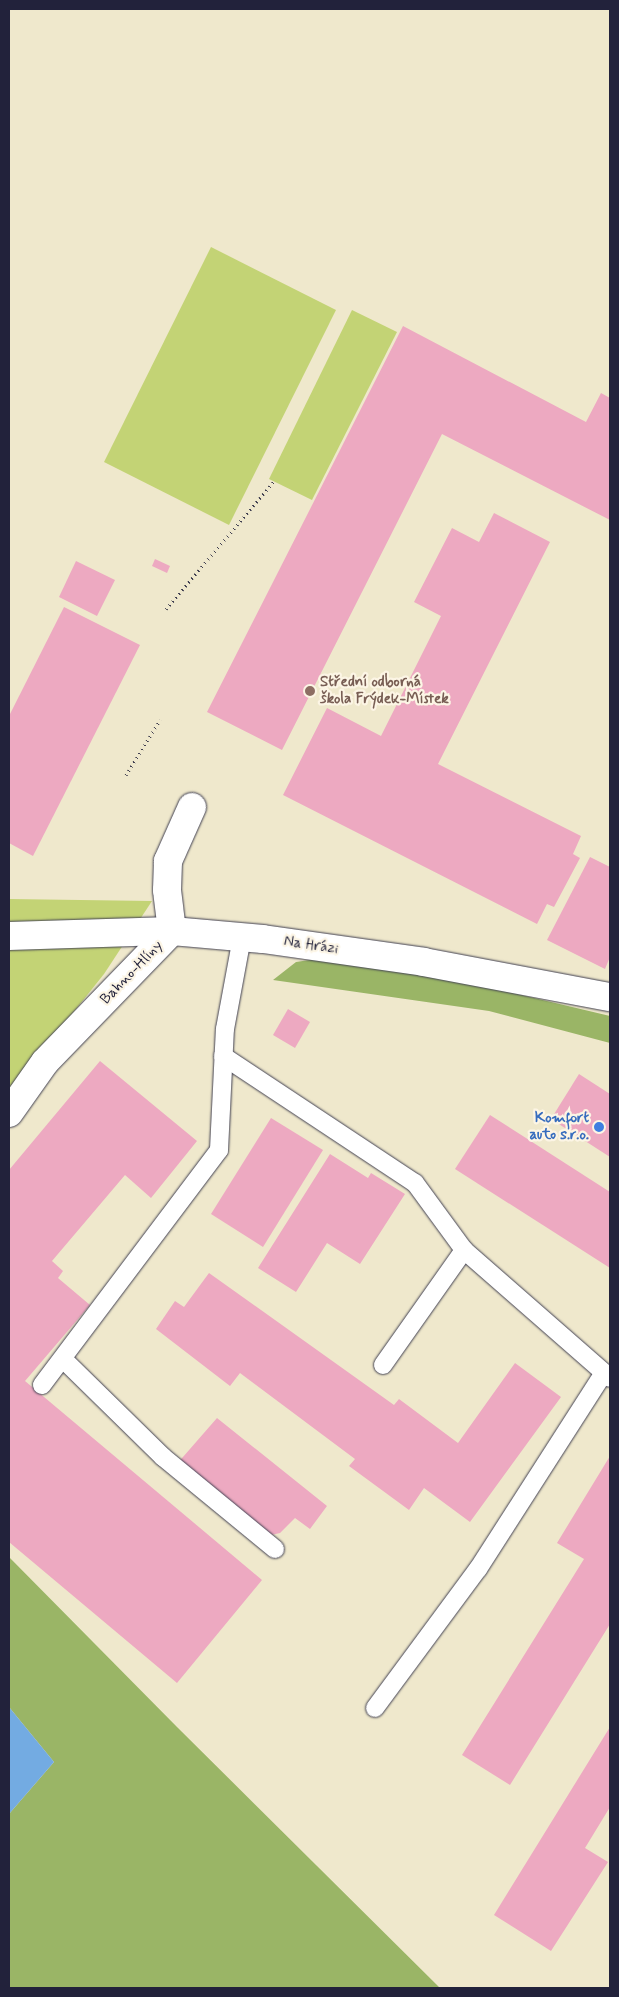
<!DOCTYPE html>
<meta charset="utf-8">
<style>
body{margin:0}
#map{position:relative;width:619px;height:1997px;overflow:hidden;background:#efe8cc;font-family:Mynerve,sans-serif}
div>[style]{position:absolute}
[style*='--x']{left:calc(var(--x)*1px);top:calc(var(--y)*1px);width:calc(var(--w)*1px);rotate:calc(var(--a)*1deg)}
.green>*{inset:0;background:#c3d375}
.forest>*{inset:0;background:#9ab566}
.water>*{inset:0;background:#73abe2}
.building>*{inset:0;background:#eda9c1}
.path>*{height:3px;margin-top:-1.5px;transform-origin:0;background:repeating-linear-gradient(90deg,#414051 0 1px,transparent 0 5px)}
.roads{filter:drop-shadow(0 0 1px #414051) drop-shadow(0 0 1px #414051)}
.lane>*{height:18px;margin:-9px;padding:0 9px;transform-origin:9px;border-radius:9px;background:#fff}
.street>*{height:28px;margin:-14px;padding:0 14px;transform-origin:14px;border-radius:14px;background:#fff}
.dots>*{width:14px;height:14px;translate:-50% -50%;box-sizing:border-box;border:2px solid #fcf5e5;border-radius:50%}
span{translate:-50% -50%;white-space:nowrap;text-align:center;line-height:1.15;-webkit-text-stroke:4.5px #fcf5e5;paint-order:stroke}
.education-label{font-size:15px;color:#785e54;font-weight:700}
.left{translate:0 -50%;text-align:left}
.street-label{font-size:15px;color:#22223b}
.shop-label{font-size:15px;color:#366cbe;font-weight:700}
.right{translate:-100% -50%;text-align:right}
.frame{position:absolute;inset:0;border:10px solid #22223b;pointer-events:none}
</style>
<div id="map">
<div class="green">
<div style="clip-path:polygon(211px 247px,336px 310px,229px 525px,104px 462px)"></div>
<div style="clip-path:polygon(352px 310px,397px 332px,312px 500px,269px 479px)"></div>
<div style="clip-path:polygon(9px 899px,152px 901px,104px 974px,9px 1093px)"></div>
</div>
<div class="forest">
<div style="clip-path:polygon(323px 958px,497px 989px,610px 1016px,610px 1043px,489px 1011px,273px 980px,296px 962px)"></div>
<div style="clip-path:polygon(9px 1557px,177px 1727px,440px 1988px,9px 1988px,9px 1814px,54px 1762px,9px 1707px)"></div>
</div>
<div class="water">
<div style="clip-path:polygon(9px 1707px,54px 1762px,9px 1814px)"></div>
</div>
<div class="building">
<div style="clip-path:polygon(403px 326px,586px 422px,601px 393px,610px 398px,610px 520px,442px 434px,282px 750px,207px 712px)"></div>
<div style="clip-path:polygon(494px 513px,550px 542px,438px 764px,581px 836px,573px 854px,580px 858px,554px 907px,547px 904px,537px 924px,283px 795px,327px 708px,381px 736px,441px 616px,414px 602px,452px 528px,479px 542px)"></div>
<div style="clip-path:polygon(155px 559px,170px 566px,167px 573px,152px 566px)"></div>
<div style="clip-path:polygon(76px 561px,115px 580px,97px 616px,59px 597px)"></div>
<div style="clip-path:polygon(64px 607px,140px 645px,33px 856px,9px 843px,9px 716px)"></div>
<div style="clip-path:polygon(590px 857px,610px 867px,610px 957px,605px 969px,547px 940px)"></div>
<div style="clip-path:polygon(288px 1009px,310px 1022px,295px 1048px,273px 1035px)"></div>
<div style="clip-path:polygon(100px 1061px,197px 1141px,151px 1198px,125px 1175px,52px 1261px,63px 1271px,58px 1278px,90px 1305px,25px 1381px,262px 1580px,177px 1683px,9px 1542px,9px 1170px)"></div>
<div style="clip-path:polygon(579px 1074px,610px 1094px,610px 1157px,551px 1119px)"></div>
<div style="clip-path:polygon(490px 1115px,610px 1192px,610px 1268px,455px 1169px)"></div>
<div style="clip-path:polygon(271px 1118px,323px 1150px,263px 1247px,211px 1214px)"></div>
<div style="clip-path:polygon(330px 1154px,368px 1178px,371px 1173px,405px 1194px,360px 1264px,327px 1243px,296px 1292px,258px 1268px)"></div>
<div style="clip-path:polygon(209px 1273px,394px 1405px,399px 1399px,458px 1443px,515px 1363px,561px 1397px,470px 1522px,424px 1488px,409px 1510px,349px 1466px,355px 1459px,240px 1373px,230px 1386px,156px 1329px,175px 1301px,184px 1307px)"></div>
<div style="clip-path:polygon(217px 1418px,327px 1506px,310px 1529px,295px 1518px,280px 1533px,267px 1536px,176px 1465px)"></div>
<div style="clip-path:polygon(610px 1456px,610px 1624px,510px 1785px,462px 1755px,584px 1559px,557px 1543px)"></div>
<div style="clip-path:polygon(610px 1727px,610px 1807px,585px 1848px,608px 1862px,551px 1951px,494px 1915px)"></div>
</div>
<div class="path">
<div style="--x:166;--y:609;--w:167;--a:-49.8"></div>
<div style="--x:126;--y:775;--w:65;--a:-58.3"></div>
</div>
<div class="roads">
<div class="lane">
<div style="--x:223;--y:1056;--w:230;--a:33.5"></div>
<div style="--x:415;--y:1183;--w:83;--a:53.8"></div>
<div style="--x:464;--y:1250;--w:194;--a:41.2"></div>
<div style="--x:63;--y:1359;--w:140;--a:44.4"></div>
<div style="--x:163;--y:1457;--w:145;--a:39.4"></div>
<div style="--x:383;--y:1365;--w:141;--a:-54.8"></div>
<div style="--x:42;--y:1385;--w:294;--a:-53"></div>
<div style="--x:219;--y:1150;--w:121;--a:-87.2"></div>
<div style="--x:225;--y:1029;--w:94;--a:-79.5"></div>
<div style="--x:375;--y:1708;--w:173;--a:-53.5"></div>
<div style="--x:478;--y:1569;--w:232;--a:-57.3"></div>
</div>
<div class="street">
<div style="--x:9;--y:936;--w:163;--a:-1.8"></div>
<div style="--x:172;--y:931;--w:91;--a:5"></div>
<div style="--x:263;--y:939;--w:163;--a:8.1"></div>
<div style="--x:424;--y:962;--w:189;--a:10.7"></div>
<div style="--x:9;--y:1113;--w:62;--a:-54.8"></div>
<div style="--x:45;--y:1062;--w:182;--a:-45.9"></div>
<div style="--x:172;--y:931;--w:41;--a:-97"></div>
<div style="--x:167;--y:890;--w:29;--a:-88"></div>
<div style="--x:168;--y:861;--w:59;--a:-66"></div>
</div>
</div>
<div class="dots">
<div style="left:310px;top:691px;background:#8d6e63"></div>
<div style="left:599px;top:1127px;background:#3f7fe0"></div>
</div>
<div class="education-label">
<span class="left" style="left:320px;top:691px">Střední odborná<br>škola Frýdek-Místek</span>
</div>
<div class="street-label">
<span style="left:311px;top:946px;rotate:8deg">Na Hrázi</span>
<span style="left:132px;top:973px;rotate:-46deg">Bahno-Hlíny</span>
</div>
<div class="shop-label">
<span class="right" style="left:589px;top:1127px">Komfort<br>auto s.r.o.</span>
</div>
<div class="frame"></div>
</div>
